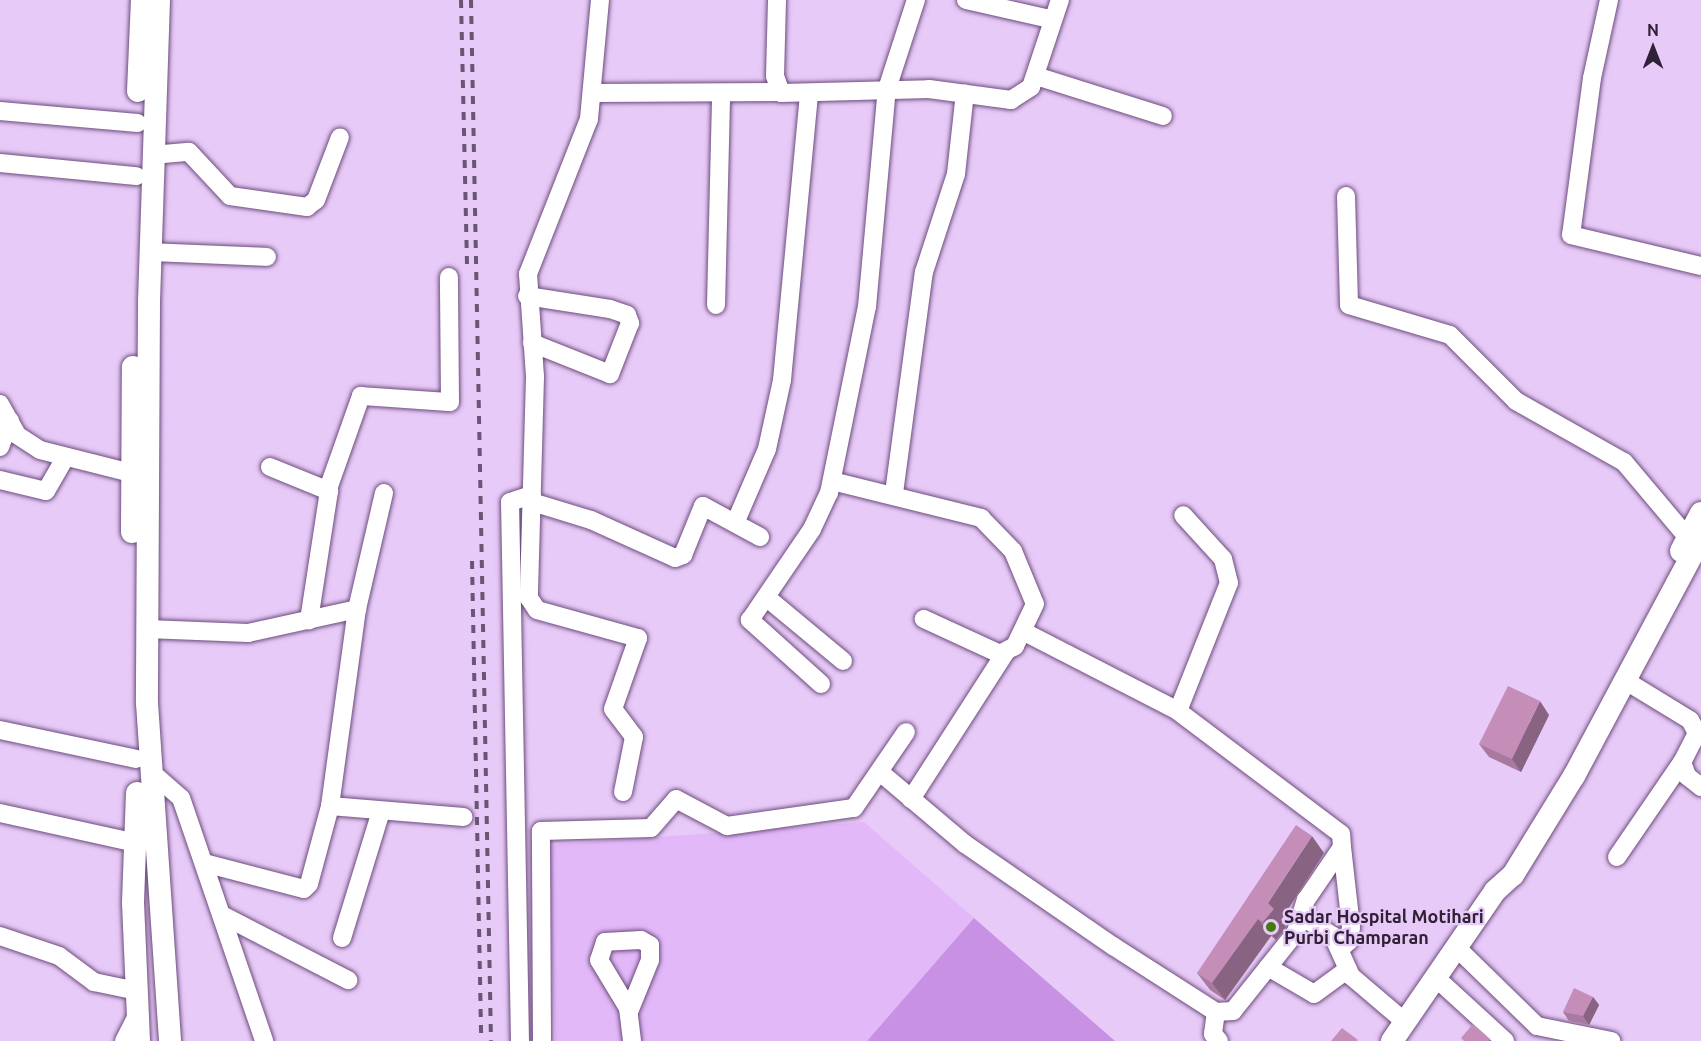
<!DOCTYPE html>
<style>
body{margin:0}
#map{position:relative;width:1701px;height:1041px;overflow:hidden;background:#e7caf7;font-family:Ubuntu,sans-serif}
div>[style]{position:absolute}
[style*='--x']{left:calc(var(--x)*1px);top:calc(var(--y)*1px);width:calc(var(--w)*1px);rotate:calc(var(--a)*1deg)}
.built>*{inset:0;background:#e2b8f8}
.green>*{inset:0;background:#c891e4}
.roads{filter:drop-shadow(0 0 2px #6d4c7e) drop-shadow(0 0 2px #6d4c7e)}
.minor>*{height:18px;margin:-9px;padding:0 9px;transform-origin:9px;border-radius:9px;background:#fff}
.major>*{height:22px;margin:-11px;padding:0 11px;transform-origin:11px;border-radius:11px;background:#fff}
.rail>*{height:4px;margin-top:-2px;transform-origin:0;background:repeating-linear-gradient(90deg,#695673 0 8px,transparent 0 16px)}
.wall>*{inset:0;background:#a97a9f}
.shaded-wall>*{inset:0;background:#896382}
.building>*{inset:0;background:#c48eb9}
.dots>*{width:16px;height:16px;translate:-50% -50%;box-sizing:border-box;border:3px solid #e7caf7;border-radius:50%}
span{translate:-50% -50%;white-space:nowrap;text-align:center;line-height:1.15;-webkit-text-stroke:4.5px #e7caf7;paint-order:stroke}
.poi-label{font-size:18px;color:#302137;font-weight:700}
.left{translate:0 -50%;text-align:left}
.north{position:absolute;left:1623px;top:18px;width:60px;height:60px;-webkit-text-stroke:4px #e7caf7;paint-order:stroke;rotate:0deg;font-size:16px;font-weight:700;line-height:24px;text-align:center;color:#302137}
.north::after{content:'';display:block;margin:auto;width:21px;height:27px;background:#302137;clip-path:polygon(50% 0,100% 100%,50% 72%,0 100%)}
</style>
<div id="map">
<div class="built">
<div style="clip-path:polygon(864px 822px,974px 918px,867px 1041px,555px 1041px,549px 845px)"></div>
</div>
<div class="green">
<div style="clip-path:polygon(974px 918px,1115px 1041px,867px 1041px)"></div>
</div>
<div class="roads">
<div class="minor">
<div style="--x:600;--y:0;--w:120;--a:95.3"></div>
<div style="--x:589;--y:119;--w:167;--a:111.5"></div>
<div style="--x:528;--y:274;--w:103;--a:86.1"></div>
<div style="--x:535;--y:377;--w:221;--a:91.6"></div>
<div style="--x:529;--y:598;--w:14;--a:56"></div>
<div style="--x:537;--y:610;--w:105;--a:15.5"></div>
<div style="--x:638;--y:638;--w:75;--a:109.4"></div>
<div style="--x:613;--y:709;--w:35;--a:53"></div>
<div style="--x:634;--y:737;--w:56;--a:101.3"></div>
<div style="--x:777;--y:0;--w:76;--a:91.5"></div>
<div style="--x:775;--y:76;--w:18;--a:71"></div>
<div style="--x:781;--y:93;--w:148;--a:-1.5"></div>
<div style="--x:929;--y:89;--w:83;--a:7.6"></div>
<div style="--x:1011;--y:100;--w:24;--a:-33"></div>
<div style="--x:1031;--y:87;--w:92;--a:-71.6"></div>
<div style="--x:966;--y:0;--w:86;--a:12.7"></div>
<div style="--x:1609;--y:0;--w:80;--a:102.3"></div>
<div style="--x:1592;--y:78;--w:158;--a:97.6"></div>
<div style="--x:1571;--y:235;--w:134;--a:13.4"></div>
<div style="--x:1036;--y:76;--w:133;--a:17.5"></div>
<div style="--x:593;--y:93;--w:186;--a:-0.3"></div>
<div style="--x:0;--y:111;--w:138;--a:5"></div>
<div style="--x:152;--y:155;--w:37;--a:-5"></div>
<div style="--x:189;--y:152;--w:60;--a:47"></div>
<div style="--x:230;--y:196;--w:78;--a:8.1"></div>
<div style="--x:307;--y:207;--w:11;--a:-38"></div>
<div style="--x:316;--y:200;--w:67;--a:-69.1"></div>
<div style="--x:0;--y:163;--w:137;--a:5.5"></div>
<div style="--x:1346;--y:196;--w:109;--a:88.4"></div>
<div style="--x:1349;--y:305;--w:105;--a:16.5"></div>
<div style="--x:1450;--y:335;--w:93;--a:45"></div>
<div style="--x:1516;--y:401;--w:124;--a:29.5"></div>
<div style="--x:1624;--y:462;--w:99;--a:49.9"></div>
<div style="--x:150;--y:252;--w:117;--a:2.4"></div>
<div style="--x:527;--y:296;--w:84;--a:8.9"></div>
<div style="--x:610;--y:309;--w:18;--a:19"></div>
<div style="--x:627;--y:315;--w:9;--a:69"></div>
<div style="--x:630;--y:323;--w:55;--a:111.4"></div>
<div style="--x:610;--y:374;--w:84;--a:-158.3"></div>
<div style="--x:716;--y:305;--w:211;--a:-88.6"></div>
<div style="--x:0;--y:404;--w:35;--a:61"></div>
<div style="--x:17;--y:435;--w:27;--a:33"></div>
<div style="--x:40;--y:450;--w:94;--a:14.2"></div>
<div style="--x:0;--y:447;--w:28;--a:-69"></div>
<div style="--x:270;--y:467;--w:64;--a:22.1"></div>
<div style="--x:329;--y:491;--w:131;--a:98.8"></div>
<div style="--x:0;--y:480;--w:47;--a:13.4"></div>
<div style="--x:46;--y:491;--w:36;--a:-60"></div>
<div style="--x:832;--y:481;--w:154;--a:13.9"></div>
<div style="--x:981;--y:518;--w:46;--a:45.9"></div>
<div style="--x:1013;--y:551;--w:57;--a:67.5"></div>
<div style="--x:1035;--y:604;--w:47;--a:115.5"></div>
<div style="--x:1015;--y:646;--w:17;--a:152"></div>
<div style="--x:1000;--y:654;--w:84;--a:-155.3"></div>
<div style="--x:328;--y:489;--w:99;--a:-70.5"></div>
<div style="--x:361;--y:396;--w:89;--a:3.9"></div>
<div style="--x:450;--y:402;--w:125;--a:-90.5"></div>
<div style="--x:894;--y:493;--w:223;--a:-82.3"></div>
<div style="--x:924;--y:272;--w:103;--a:-71.9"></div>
<div style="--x:956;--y:174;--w:81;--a:-83.7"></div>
<div style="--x:532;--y:502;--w:62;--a:17"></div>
<div style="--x:591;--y:520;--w:92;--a:24.3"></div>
<div style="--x:675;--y:558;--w:9;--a:-21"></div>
<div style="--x:683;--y:555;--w:53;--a:-67.8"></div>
<div style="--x:703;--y:506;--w:65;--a:28.5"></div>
<div style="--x:736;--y:521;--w:78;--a:-66.7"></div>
<div style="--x:767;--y:449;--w:71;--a:-77.7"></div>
<div style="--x:782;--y:380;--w:288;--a:-84.6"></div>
<div style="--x:766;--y:597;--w:100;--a:39.7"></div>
<div style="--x:147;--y:629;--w:101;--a:2.3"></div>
<div style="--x:248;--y:633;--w:112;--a:-12.4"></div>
<div style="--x:1626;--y:681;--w:75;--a:31.4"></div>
<div style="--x:1690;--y:720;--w:15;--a:62"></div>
<div style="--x:1697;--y:733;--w:33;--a:117"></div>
<div style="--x:1682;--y:762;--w:15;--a:70"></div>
<div style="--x:1687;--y:776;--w:18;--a:38"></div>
<div style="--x:821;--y:684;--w:96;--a:-138"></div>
<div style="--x:750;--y:620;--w:110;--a:-55.7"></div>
<div style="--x:812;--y:529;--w:40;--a:-65"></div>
<div style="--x:829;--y:493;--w:190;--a:-78.5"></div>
<div style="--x:867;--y:307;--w:219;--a:-84.8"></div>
<div style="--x:887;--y:89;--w:94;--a:-72"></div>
<div style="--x:1178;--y:711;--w:138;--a:-68.3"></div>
<div style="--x:1229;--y:583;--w:25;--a:-104"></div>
<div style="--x:1223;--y:559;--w:59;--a:-132.3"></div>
<div style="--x:0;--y:730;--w:139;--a:12"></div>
<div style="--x:150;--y:771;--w:41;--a:41.1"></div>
<div style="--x:181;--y:798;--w:257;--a:71.1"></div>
<div style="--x:881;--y:773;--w:110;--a:40.2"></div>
<div style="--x:965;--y:844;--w:180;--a:34.6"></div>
<div style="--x:1113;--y:946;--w:122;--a:32.7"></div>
<div style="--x:1216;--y:1012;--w:17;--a:-3"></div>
<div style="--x:1233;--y:1011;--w:101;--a:-51.4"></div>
<div style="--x:1296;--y:932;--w:34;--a:-73"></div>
<div style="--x:1306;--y:900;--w:64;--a:-55.8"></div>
<div style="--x:1342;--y:847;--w:13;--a:-94"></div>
<div style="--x:1341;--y:834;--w:204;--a:-143"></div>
<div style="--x:1178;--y:711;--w:173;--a:-152.8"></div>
<div style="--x:911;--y:799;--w:174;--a:-57.2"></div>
<div style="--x:330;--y:806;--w:134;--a:4.7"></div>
<div style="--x:0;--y:813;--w:139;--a:12.4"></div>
<div style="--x:1617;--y:857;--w:115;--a:-55.6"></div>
<div style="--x:208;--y:864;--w:99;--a:14.6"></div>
<div style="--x:304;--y:889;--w:7;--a:-45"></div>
<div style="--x:309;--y:884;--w:81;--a:-74.9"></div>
<div style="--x:330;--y:806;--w:199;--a:-82.2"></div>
<div style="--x:357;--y:609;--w:119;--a:-76.9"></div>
<div style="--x:224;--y:916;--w:140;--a:27.3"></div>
<div style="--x:1301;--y:916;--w:38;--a:32"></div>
<div style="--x:1333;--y:936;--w:44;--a:65.8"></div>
<div style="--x:1351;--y:976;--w:71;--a:40.4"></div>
<div style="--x:0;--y:936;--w:62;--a:18.7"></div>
<div style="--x:59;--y:956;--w:44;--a:36.6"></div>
<div style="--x:94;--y:982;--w:44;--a:11.8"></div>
<div style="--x:342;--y:938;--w:133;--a:-72.9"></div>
<div style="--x:1456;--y:947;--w:113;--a:44.3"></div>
<div style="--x:1537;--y:1026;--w:76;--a:11.5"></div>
<div style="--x:1340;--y:949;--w:12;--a:-42"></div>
<div style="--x:1349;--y:941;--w:14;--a:-82"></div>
<div style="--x:1351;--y:927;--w:81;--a:-96.4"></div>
<div style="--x:1268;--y:967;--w:53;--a:30.4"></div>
<div style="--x:1314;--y:994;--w:42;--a:-36.3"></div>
<div style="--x:1435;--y:977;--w:95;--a:42.4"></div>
<div style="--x:629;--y:1012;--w:56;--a:-68"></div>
<div style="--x:650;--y:960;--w:15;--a:-90"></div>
<div style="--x:650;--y:945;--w:10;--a:-151"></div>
<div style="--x:641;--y:940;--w:36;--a:177"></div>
<div style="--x:605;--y:942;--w:19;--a:108"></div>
<div style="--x:599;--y:960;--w:56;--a:58.9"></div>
<div style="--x:628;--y:1008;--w:33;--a:83"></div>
<div style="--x:1216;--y:1012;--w:22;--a:98"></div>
<div style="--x:1213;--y:1034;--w:9;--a:49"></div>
<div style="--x:124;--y:1041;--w:30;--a:-63"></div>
<div style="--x:520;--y:1041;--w:539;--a:-91.06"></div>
<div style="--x:510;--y:502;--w:23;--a:-18"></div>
<div style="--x:542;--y:1041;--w:210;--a:-90.3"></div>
<div style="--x:541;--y:831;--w:110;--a:-1.6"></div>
<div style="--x:651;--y:828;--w:38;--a:-49"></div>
<div style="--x:676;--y:799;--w:58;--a:27.9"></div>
<div style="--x:727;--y:826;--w:128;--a:-8.1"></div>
<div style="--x:854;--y:808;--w:92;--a:-55.6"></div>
</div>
<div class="major">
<div style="--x:159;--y:0;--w:302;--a:91.9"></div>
<div style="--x:149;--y:302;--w:401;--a:90.3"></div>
<div style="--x:147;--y:703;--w:339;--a:86.1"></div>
<div style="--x:138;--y:91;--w:91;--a:-87.5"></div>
<div style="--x:132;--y:532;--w:165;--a:-89.7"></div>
<div style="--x:1681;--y:551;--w:43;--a:-62.2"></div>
<div style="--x:137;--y:793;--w:110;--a:92.1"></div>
<div style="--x:133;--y:903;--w:138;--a:87.5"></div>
<div style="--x:1392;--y:1041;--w:182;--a:-55.5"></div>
<div style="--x:1495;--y:891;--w:24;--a:-42"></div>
<div style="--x:1513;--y:875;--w:116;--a:-58.4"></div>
<div style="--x:1574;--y:776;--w:270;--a:-61.9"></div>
</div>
</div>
<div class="rail">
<div style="--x:461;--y:0;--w:270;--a:88.7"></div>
<div style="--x:471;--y:0;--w:1041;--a:88.9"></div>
<div style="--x:472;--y:561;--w:480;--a:88.9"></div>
</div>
<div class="wall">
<div style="clip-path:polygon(1549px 715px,1521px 772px,1489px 757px,1479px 744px)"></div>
<div style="clip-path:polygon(1324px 853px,1281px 920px,1286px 927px,1276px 940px,1271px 936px,1225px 1000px,1210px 990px,1197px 973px)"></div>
<div style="clip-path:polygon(1593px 997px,1599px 1005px,1589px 1025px,1569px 1021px,1563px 1012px)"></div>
</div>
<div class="shaded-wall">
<div style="clip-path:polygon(1540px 701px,1549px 715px,1521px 772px,1512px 759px)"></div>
<div style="clip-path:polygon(1312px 836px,1324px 853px,1281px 920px,1286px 927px,1276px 940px,1263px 922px,1268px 903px)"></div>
<div style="clip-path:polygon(1258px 919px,1271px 936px,1225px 1000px,1212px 983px)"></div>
<div style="clip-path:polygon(1593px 997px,1599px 1005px,1589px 1025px,1583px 1016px)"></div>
</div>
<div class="building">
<div style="clip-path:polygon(1508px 686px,1540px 701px,1512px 759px,1479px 744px)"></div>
<div style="clip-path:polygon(1296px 825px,1312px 836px,1268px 903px,1274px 909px,1263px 922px,1258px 919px,1212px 983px,1197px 973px)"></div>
<div style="clip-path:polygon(1574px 988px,1593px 997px,1583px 1016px,1563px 1012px)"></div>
<div style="clip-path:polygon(1473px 1024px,1490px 1039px,1488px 1041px,1464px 1041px,1461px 1038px)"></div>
<div style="clip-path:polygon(1342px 1028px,1358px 1040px,1357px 1041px,1331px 1041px)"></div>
</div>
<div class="dots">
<div style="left:1271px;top:927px;background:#447a0b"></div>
</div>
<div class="poi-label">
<span class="left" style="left:1284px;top:927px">Sadar Hospital Motihari<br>Purbi Champaran</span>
</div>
<div class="north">N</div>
</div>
